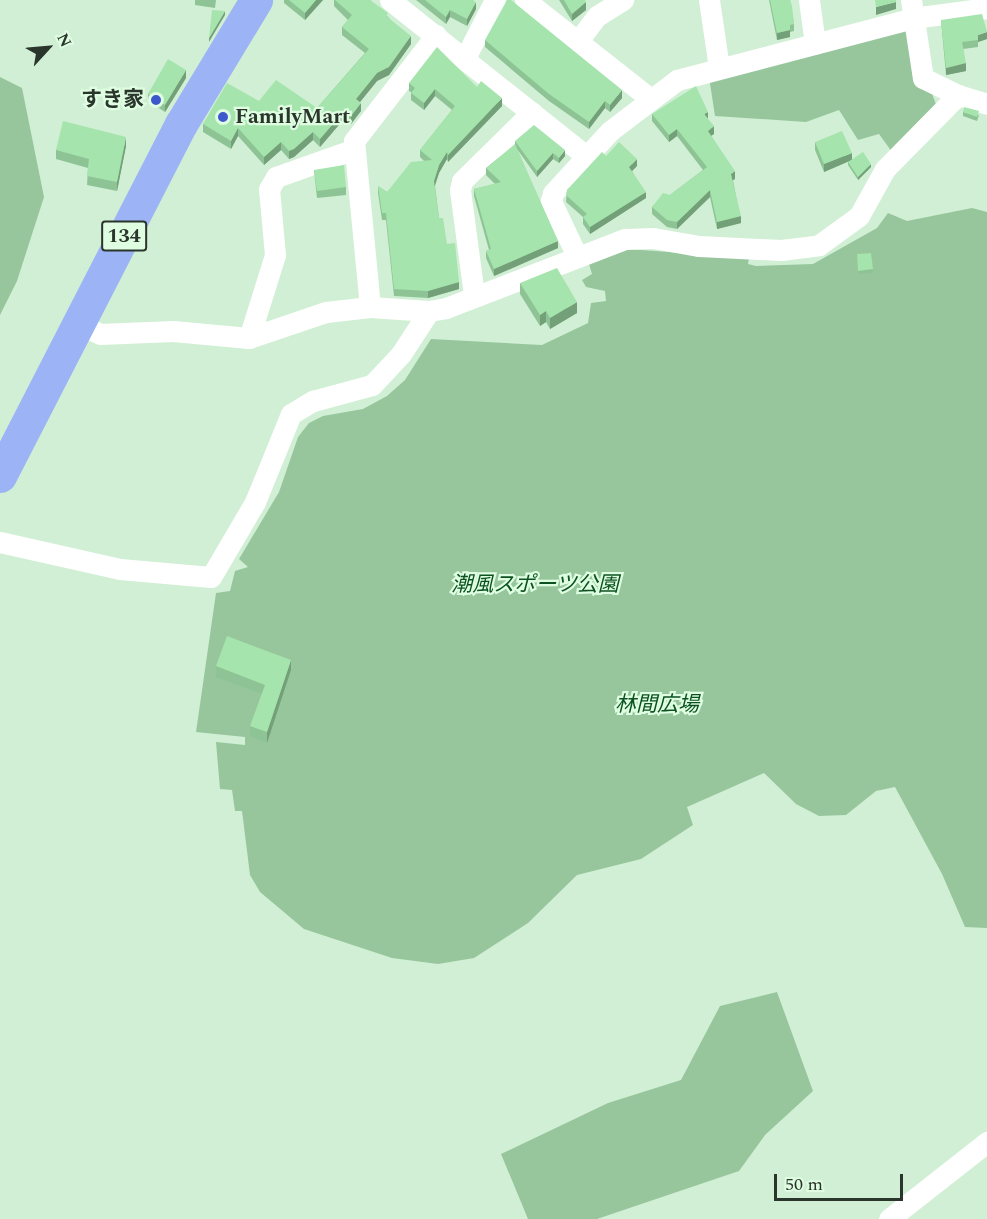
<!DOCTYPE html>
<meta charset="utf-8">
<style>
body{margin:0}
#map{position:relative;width:987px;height:1219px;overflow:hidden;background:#d1efd4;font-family:Spectral,"Noto Sans JP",serif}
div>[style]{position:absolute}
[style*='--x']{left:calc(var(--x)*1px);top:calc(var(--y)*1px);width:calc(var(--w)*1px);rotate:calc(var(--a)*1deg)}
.green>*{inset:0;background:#97c69d}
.minor>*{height:21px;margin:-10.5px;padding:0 10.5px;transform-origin:10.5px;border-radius:10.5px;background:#fff}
.trunk>*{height:33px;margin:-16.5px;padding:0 16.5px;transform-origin:16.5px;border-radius:16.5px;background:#9cb4f6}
.wall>*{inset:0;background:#8ec495}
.shaded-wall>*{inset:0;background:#74a079}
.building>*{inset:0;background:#a5e4ad}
.dots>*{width:16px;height:16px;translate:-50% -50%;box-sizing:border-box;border:3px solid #defde1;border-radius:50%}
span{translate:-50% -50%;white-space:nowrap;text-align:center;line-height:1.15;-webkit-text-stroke:4.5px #defde1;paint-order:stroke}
.shield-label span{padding:2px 4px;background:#defde1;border:2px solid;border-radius:4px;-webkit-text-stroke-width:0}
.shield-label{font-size:20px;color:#2a352b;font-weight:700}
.poi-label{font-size:21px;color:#2a352b;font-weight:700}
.right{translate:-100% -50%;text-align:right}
.left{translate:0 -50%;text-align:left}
.park-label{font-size:21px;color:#0c5220;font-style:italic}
.north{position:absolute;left:18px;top:18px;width:60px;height:60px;-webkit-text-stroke:4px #defde1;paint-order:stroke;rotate:64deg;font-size:16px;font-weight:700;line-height:24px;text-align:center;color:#2a352b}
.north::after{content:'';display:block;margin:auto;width:21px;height:27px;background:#2a352b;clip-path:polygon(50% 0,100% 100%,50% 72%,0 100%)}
.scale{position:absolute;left:774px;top:1174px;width:129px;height:27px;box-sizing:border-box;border:3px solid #2a352b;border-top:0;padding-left:8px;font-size:18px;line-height:21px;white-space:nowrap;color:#2a352b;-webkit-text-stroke:4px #defde1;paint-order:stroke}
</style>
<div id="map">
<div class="green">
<div style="clip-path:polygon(907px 27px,937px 107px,892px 152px,879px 134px,858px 140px,839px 110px,806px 122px,715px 116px,709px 77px)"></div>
<div style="clip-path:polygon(0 77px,22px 88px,44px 197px,17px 281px,0 315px)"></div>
<div style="clip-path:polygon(972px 208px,987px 212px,987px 928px,965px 927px,942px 874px,895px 787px,876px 791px,846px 815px,819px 816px,796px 804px,764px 773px,687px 807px,693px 825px,641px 859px,577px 875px,528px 923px,474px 958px,438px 964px,392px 958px,304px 929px,260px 892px,250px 875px,242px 811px,235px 811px,232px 790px,220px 789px,216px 742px,245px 745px,245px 737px,196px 732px,216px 593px,230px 591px,235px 571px,248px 567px,239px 559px,279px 492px,298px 437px,309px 423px,323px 416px,363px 409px,387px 396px,405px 380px,431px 339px,542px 345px,588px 323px,591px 303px,606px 301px,605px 291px,586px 287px,582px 280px,592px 274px,588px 261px,628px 249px,749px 258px,748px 264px,756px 266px,813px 264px,877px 228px,888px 213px,907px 221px)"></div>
<div style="clip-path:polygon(777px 992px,813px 1091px,765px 1135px,739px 1171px,597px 1219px,528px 1219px,501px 1154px,608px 1103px,681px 1080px,720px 1006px)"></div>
</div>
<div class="minor">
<div style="--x:390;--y:0;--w:249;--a:38.5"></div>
<div style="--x:525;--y:0;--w:160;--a:38.2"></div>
<div style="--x:709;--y:0;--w:69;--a:81.6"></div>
<div style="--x:809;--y:0;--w:44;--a:82.2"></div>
<div style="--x:911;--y:0;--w:79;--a:81.3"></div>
<div style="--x:923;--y:78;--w:39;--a:26"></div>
<div style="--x:578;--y:41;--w:31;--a:-53"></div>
<div style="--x:597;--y:16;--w:31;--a:-32"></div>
<div style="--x:465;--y:58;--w:65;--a:-62.7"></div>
<div style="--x:576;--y:254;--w:59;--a:-115.3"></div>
<div style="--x:551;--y:201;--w:8;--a:-76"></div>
<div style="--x:553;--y:193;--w:84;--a:-47.4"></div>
<div style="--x:610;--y:131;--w:84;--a:-37.3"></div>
<div style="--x:677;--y:80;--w:244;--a:-14.7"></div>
<div style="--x:913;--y:18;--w:75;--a:-7.7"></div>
<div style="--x:474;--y:295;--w:106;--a:-97.6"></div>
<div style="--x:460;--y:190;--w:9;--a:-77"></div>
<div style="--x:462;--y:181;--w:98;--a:-44.6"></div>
<div style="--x:370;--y:307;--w:167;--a:-95.5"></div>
<div style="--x:354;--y:141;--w:134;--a:-52.3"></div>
<div style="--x:79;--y:324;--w:23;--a:25"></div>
<div style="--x:100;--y:334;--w:73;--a:-2.4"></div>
<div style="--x:173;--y:331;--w:76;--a:5.3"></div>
<div style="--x:249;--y:338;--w:81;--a:-18.7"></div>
<div style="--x:326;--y:312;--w:44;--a:-6.5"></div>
<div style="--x:370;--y:307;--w:59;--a:3.9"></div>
<div style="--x:429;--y:311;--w:17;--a:-10"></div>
<div style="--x:446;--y:308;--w:192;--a:-21.1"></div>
<div style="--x:625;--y:239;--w:28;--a:-2"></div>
<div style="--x:653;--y:238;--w:47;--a:9.9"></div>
<div style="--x:699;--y:246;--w:82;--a:2.8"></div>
<div style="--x:781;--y:250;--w:38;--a:-7"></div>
<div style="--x:819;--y:245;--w:49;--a:-35.9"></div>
<div style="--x:859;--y:216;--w:54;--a:-61"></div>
<div style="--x:885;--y:169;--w:104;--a:-45.4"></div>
<div style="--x:958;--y:95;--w:30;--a:17"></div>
<div style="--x:249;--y:338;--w:87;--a:-72.6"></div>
<div style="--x:275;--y:255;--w:66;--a:-95.2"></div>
<div style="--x:269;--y:189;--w:14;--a:-60"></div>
<div style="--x:276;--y:177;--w:81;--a:-19.6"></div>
<div style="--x:0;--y:542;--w:123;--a:12.7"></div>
<div style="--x:120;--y:569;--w:91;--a:5"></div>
<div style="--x:211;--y:577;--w:87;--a:-59.6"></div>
<div style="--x:255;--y:502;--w:95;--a:-67.8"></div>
<div style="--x:291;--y:414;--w:26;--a:-31"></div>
<div style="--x:313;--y:401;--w:61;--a:-15.2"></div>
<div style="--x:372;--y:385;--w:42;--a:-46.9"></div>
<div style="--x:401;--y:354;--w:51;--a:-56.9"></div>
<div style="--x:889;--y:1219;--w:125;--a:-38.2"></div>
</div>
<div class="trunk">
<div style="--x:0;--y:476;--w:396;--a:-62.8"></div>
<div style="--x:181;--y:124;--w:145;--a:-58.8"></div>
</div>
<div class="wall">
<div style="clip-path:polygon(195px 0,216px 0,215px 8px,195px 5px)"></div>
<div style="clip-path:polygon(284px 0,323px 0,305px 20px,284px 3px)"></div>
<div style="clip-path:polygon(334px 0,370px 0,388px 17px,411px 44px,389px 75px,377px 81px,360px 102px,361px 111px,351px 124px,344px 119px,320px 147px,313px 140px,294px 157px,289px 159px,281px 150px,264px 165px,238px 136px,231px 149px,203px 132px,203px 124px,259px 101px,317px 108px,365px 53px,342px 35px,342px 27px,348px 20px,334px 6px)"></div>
<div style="clip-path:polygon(416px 0,473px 0,476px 9px,467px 26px,450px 17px,446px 24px)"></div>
<div style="clip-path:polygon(559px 0,585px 0,586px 10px,572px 21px)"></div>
<div style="clip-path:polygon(769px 0,790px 0,794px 24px,794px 31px,790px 32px,790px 37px,777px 40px)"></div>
<div style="clip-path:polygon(941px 20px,987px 39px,978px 42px,978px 47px,963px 49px,966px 71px,946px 75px)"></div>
<div style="clip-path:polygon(485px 40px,622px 98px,610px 112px,605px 108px,589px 129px,549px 101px,485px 47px)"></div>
<div style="clip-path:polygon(186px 78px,165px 112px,148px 101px,148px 94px)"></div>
<div style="clip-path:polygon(409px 83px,477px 87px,502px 106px,448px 162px,447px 159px,439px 173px,435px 186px,439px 218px,459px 289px,428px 298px,394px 296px,386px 220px,382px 220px,378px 193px,378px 186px,387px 192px,424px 161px,420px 157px,420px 150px,452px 110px,435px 96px,424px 110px,411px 100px,411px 92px,409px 91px)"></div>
<div style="clip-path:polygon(963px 112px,979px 115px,977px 121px,963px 116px)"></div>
<div style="clip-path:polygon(652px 114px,708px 120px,714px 134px,711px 135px,735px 179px,733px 180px,741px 223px,717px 229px,710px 197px,677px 229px,667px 227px,652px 214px,652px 207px,670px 195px,703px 170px,677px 136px,669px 142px,652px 121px)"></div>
<div style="clip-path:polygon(515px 141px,565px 156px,559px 163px,553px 159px,537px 177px,517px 149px,558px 248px,494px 276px,486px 258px,486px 251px,489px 250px,474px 196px,474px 189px,495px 184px,486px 175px,486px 168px,515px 145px)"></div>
<div style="clip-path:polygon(815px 142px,852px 159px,871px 167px,858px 180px,848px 165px,848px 162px,849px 161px,824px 172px,815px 150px)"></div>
<div style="clip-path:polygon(126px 146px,117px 191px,87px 185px,88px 168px,56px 159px,56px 150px)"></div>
<div style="clip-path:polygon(606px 156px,637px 166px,632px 171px,646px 198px,590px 234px,583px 224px,583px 217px,566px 202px,567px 190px)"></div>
<div style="clip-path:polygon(314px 170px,346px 187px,346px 195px,317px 198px)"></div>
<div style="clip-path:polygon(871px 253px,873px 273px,858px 274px,857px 254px)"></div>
<div style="clip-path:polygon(520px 283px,577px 313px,550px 329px,546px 322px,540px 326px,520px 294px)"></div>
<div style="clip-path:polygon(216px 666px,291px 670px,267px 743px,250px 736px,250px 726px,262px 694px,216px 677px)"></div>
</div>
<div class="shaded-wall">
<div style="clip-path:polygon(316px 0,323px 0,305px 20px,305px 13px)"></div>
<div style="clip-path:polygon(476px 2px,476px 9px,467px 26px,467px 19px)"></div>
<div style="clip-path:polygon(586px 2px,586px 10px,572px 21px,572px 14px)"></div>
<div style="clip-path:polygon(896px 2px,896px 9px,876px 15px,876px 7px)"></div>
<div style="clip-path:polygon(450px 10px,450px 17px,446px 24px,446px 17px)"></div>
<div style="clip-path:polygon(225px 11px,225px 15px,209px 42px,209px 38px)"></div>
<div style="clip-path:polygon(790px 30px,790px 37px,777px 40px,777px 33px)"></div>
<div style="clip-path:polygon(987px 32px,987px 39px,978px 42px,978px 35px)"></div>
<div style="clip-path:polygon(411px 36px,411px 44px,389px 75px,377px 81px,356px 107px,356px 99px,377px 73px)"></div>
<div style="clip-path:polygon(966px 63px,966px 71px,946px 75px,946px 68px)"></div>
<div style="clip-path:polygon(186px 70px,186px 78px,165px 112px,165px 105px)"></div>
<div style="clip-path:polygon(435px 89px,435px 96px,424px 110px,424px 103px)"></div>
<div style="clip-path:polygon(622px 90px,622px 98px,610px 112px,610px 105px)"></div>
<div style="clip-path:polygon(502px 98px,502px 106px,448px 162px,448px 155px)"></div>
<div style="clip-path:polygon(605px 101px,605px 108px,589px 129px,589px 122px)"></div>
<div style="clip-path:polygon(361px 103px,361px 111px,351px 124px,351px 116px)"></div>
<div style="clip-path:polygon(344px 111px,344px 119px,320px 147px,320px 139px)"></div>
<div style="clip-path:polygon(708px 112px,708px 119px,704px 114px)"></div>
<div style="clip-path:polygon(714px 126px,714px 134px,708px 138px,708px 131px)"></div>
<div style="clip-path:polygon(238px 128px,238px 136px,231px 149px,231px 141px)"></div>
<div style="clip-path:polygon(677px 129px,677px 136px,669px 142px,669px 135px)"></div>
<div style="clip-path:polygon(313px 132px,313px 140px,294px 157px,289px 159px,289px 151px)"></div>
<div style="clip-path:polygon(126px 137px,126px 146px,117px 191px,117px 182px)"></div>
<div style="clip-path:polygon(281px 142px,281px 150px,264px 165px,264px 157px)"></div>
<div style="clip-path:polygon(565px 150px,565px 156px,559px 163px,559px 158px)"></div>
<div style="clip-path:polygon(447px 152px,447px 159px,439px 173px,434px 188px,434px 181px,439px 165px)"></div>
<div style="clip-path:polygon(553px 153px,553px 159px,537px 177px,537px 171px)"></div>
<div style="clip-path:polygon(852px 153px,852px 160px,824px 172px,824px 164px)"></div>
<div style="clip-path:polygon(637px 159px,637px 166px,629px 174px,629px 167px)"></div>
<div style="clip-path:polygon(871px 164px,871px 167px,858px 180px,858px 177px)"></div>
<div style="clip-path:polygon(735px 171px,735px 179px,731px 181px,731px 174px)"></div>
<div style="clip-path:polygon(710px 190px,710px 197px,677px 229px,677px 222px)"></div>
<div style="clip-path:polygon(646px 192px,646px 198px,590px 234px,590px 227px)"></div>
<div style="clip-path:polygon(741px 216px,741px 223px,717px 229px,717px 222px)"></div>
<div style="clip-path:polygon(558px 241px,558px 248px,494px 276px,494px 269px)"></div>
<div style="clip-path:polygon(459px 282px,459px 289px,428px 298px,428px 291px)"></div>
<div style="clip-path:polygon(577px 302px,577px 313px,550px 329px,550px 318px)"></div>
<div style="clip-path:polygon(546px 311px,546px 322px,540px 326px,540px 315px)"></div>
<div style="clip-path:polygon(291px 660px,291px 670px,267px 743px,267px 732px)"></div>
</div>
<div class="building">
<div style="clip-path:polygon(289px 0,316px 0,305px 13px)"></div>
<div style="clip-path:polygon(335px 0,370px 0,388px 13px,386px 16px,411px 36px,389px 67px,377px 73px,356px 99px,361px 103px,351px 116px,344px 111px,320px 139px,313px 132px,294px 149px,289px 151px,281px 142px,264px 157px,238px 128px,231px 141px,203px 124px,227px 83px,259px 101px,276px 80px,317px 108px,369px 49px,342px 27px,352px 15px)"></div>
<div style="clip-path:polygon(425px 0,472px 0,476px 2px,467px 19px,450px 10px,446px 17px)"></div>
<div style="clip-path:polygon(507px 0,511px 0,622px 90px,610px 105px,605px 101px,589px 122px,549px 94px,485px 40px)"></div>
<div style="clip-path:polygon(564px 0,585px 0,586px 2px,572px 14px)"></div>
<div style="clip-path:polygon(770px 0,790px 0,792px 6px,794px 24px,790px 25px,790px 30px,777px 33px)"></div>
<div style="clip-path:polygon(875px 0,896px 0,896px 2px,876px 7px)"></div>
<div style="clip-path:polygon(212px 10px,225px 11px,209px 38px)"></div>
<div style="clip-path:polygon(982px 14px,987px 32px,978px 35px,978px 40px,962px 42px,966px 63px,946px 68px,941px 20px)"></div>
<div style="clip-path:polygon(437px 47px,477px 87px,481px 81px,502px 98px,448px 155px,447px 152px,439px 165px,434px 181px,439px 218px,443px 218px,447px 244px,455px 243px,459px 282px,428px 291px,394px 289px,386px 213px,382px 213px,378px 186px,387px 192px,411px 162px,432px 160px,420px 150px,455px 106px,435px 89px,424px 103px,411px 93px,415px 88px,409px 83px)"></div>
<div style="clip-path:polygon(168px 59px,186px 70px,165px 105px,148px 94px)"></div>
<div style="clip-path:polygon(696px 86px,708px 112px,704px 114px,714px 126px,708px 131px,735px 171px,731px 174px,741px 216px,717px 222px,710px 190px,677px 222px,667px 220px,652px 207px,663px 193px,670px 195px,707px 167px,677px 129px,669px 135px,652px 114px)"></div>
<div style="clip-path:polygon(964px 107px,979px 111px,977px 117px,963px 112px)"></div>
<div style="clip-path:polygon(63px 121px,126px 137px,117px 182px,87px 176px,89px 159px,56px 150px)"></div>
<div style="clip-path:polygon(534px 125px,565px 150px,559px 158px,553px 153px,537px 171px,515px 141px)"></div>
<div style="clip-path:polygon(842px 131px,852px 153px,824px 164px,815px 142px)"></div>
<div style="clip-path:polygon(619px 142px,637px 159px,629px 167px,646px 192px,590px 227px,583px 217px,587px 214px,566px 195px,567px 190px,602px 152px,606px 156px)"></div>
<div style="clip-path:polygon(515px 144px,558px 241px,494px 269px,486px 251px,491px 249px,474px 189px,501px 182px,486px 168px)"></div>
<div style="clip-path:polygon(863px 152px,871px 164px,858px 177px,848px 162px)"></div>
<div style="clip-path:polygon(344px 165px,346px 187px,317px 191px,314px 170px)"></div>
<div style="clip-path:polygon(871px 253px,873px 269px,858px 271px,857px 254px)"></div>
<div style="clip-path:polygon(557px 268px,577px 302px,550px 318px,546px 311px,540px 315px,520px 283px)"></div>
<div style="clip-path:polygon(227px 636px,291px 660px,267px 732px,250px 726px,265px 685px,216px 666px)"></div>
</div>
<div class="dots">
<div style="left:156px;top:100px;background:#3c59cb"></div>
<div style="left:223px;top:117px;background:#3c59cb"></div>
</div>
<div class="shield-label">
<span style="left:124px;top:236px">134</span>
</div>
<div class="poi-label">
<span class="right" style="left:144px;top:100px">すき家</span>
<span class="left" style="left:235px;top:117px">FamilyMart</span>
</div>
<div class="park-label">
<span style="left:535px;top:585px">潮風スポーツ公園</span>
<span style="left:657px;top:705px">林間広場</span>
</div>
<div class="north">N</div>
<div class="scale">50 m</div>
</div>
